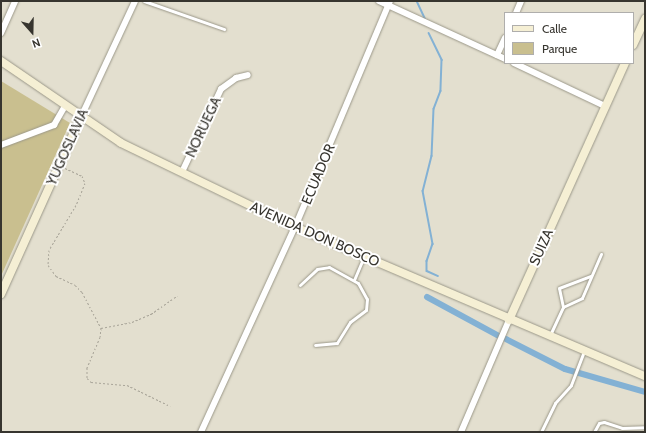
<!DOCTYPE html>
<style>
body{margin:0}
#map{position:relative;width:646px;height:433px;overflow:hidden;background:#e3dfcf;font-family:Cabin,sans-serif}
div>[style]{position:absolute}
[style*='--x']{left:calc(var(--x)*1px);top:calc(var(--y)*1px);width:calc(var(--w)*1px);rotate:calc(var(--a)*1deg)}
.green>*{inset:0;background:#c9bf8f}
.stream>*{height:1.5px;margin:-0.75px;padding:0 0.75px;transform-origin:0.75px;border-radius:0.75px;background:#83b1d4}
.canal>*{height:6px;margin:-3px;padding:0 3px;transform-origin:3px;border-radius:3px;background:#83b1d4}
.path>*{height:1px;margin-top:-0.5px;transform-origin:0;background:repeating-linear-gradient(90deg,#a9a599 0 2px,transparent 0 4px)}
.roads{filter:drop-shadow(0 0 1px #9b9889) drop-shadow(0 0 1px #9b9889)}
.lane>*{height:3px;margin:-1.5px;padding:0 1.5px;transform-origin:1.5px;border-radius:1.5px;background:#fff}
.street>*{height:6px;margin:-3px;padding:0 3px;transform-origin:3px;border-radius:3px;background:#fff}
.secondary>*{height:8px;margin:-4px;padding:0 4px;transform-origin:4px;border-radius:4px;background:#f5efd4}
span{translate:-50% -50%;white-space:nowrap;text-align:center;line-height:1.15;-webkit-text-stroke:4px #fff;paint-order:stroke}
.street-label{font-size:14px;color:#37352f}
.frame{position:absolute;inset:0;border:2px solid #37352f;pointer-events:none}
.legend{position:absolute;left:504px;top:12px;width:130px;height:52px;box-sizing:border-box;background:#fff;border:1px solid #afaeac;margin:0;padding:5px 7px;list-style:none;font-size:12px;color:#37352f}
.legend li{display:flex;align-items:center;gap:8px;height:20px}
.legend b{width:20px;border:1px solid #afaeac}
.north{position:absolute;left:12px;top:12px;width:40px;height:40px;-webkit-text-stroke:3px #fff;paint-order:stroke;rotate:160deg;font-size:11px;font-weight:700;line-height:16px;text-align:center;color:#37352f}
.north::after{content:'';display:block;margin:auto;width:14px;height:18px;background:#37352f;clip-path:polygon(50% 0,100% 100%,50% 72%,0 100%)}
</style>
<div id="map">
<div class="green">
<div style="clip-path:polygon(1px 81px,70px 123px,1px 276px)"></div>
</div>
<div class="stream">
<div style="--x:417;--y:1;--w:19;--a:65"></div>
<div style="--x:429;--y:33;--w:30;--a:64"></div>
<div style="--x:442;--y:60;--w:31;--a:92"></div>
<div style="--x:441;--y:91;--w:19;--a:111"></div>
<div style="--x:434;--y:109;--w:47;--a:92.4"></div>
<div style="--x:432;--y:156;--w:36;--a:104"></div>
<div style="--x:423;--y:191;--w:54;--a:79.3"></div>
<div style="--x:433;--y:244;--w:18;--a:109"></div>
<div style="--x:427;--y:261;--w:10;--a:90"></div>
<div style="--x:427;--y:271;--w:12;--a:24"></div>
</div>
<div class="canal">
<div style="--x:427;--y:297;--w:80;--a:28.5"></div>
<div style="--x:506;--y:339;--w:66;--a:27"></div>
<div style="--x:565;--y:369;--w:83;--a:16"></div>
</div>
<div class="path">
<div style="--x:65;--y:168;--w:19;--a:25"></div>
<div style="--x:82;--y:176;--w:8;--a:67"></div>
<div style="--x:85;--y:183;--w:24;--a:112"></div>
<div style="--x:76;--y:205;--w:52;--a:121"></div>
<div style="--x:49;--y:250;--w:15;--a:94"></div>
<div style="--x:48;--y:265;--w:14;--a:54"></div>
<div style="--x:56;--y:276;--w:21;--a:25"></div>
<div style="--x:75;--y:285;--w:10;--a:45"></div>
<div style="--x:82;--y:292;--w:41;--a:62.2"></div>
<div style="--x:101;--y:328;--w:9;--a:96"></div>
<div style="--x:100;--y:337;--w:34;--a:113"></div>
<div style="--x:87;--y:368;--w:10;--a:90"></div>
<div style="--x:87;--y:378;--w:6;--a:45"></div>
<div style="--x:91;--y:382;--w:36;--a:5"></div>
<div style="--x:127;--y:385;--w:48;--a:26"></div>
<div style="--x:101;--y:328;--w:32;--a:-11"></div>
<div style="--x:132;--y:322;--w:21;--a:-23"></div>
<div style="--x:151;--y:314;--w:32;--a:-35"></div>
</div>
<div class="roads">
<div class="lane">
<div style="--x:144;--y:1;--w:85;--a:19.3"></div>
<div style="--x:354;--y:280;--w:25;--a:-67"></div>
<div style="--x:300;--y:285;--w:23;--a:-43"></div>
<div style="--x:317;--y:269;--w:12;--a:-9"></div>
<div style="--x:329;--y:267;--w:33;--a:29"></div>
<div style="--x:358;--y:283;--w:18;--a:61"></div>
<div style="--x:367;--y:299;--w:11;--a:95"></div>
<div style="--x:366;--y:310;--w:20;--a:143"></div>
<div style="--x:350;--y:322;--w:25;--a:122"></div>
<div style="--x:337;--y:343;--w:22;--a:175"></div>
<div style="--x:563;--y:307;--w:19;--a:-102"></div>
<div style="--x:559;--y:288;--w:34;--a:-21"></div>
<div style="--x:550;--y:335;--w:31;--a:-65"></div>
<div style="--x:563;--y:307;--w:21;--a:-25"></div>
<div style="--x:582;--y:298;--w:48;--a:-66.6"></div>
<div style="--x:541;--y:432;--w:32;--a:-64"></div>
<div style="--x:555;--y:403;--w:24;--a:-48"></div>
<div style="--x:571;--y:385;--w:36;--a:-69"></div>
<div style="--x:594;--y:432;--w:10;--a:-61"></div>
<div style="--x:599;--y:423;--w:5;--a:-11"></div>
<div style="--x:604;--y:422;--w:19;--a:18"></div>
<div style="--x:622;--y:428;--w:23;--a:-2"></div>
</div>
<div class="street">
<div style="--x:379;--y:1;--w:139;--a:24.7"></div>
<div style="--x:516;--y:13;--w:13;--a:-67"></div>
<div style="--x:1;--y:33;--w:35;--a:-66"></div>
<div style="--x:497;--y:55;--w:19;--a:-65"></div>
<div style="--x:514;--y:63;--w:101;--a:25.3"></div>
<div style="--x:81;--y:117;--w:128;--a:-65"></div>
<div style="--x:1;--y:145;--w:57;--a:-20.7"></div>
<div style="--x:54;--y:125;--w:22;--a:-60"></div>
<div style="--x:182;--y:172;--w:92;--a:-64.8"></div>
<div style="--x:221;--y:89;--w:19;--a:-36"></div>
<div style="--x:236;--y:78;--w:12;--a:-14"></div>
<div style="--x:201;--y:432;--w:226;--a:-65.4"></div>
<div style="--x:295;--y:227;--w:245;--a:-67.2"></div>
<div style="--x:461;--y:432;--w:122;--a:-66.8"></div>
</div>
<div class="secondary">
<div style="--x:633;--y:45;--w:29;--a:-65"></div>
<div style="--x:1;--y:61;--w:145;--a:34.3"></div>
<div style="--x:121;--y:143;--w:193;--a:25.8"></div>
<div style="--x:295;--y:227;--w:380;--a:23.1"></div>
<div style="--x:1;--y:294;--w:194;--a:-65.7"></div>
<div style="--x:509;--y:320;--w:282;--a:-65.7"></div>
</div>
</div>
<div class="street-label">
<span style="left:203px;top:127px;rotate:-65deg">NORUEGA</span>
<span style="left:67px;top:147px;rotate:-66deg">YUGOSLAVIA</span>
<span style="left:318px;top:174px;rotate:-67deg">ECUADOR</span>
<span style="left:315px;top:234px;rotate:24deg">AVENIDA DON BOSCO</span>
<span style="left:541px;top:247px;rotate:-66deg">SUIZA</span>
</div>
<div class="frame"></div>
<ul class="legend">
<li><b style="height:5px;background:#f5efd4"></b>Calle</li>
<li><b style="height:11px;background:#c9bf8f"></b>Parque</li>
</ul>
<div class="north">N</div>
</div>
